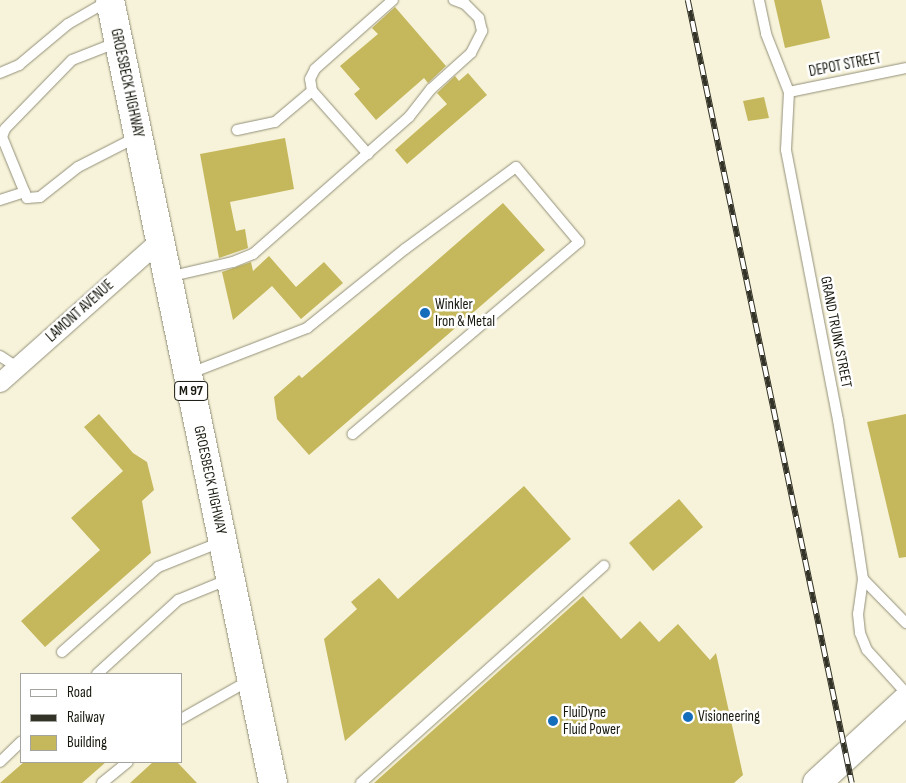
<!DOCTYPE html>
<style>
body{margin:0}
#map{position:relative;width:906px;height:783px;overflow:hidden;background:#f7f3da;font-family:"Sofia Sans Condensed",sans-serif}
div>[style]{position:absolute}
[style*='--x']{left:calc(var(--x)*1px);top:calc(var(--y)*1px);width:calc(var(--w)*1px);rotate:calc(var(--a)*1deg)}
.building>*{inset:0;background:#c5b75c}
.roads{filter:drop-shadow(0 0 1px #928f78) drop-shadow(0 0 1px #928f78)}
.lane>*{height:10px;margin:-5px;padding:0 5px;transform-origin:5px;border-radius:5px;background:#fff}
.street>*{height:19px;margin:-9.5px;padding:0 9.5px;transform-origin:9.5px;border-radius:9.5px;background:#fff}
.secondary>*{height:28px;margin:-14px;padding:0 14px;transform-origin:14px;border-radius:14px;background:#fff}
.primary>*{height:28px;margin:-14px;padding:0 14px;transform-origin:14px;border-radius:14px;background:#fff}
.rail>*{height:5.5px;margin-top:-2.75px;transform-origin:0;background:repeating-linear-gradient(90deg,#fff 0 11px,#343328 0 22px);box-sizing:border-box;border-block:1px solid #343328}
.dots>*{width:14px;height:14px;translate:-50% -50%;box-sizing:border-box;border:2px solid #fff;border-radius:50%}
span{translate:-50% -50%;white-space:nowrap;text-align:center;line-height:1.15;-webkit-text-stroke:5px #fff;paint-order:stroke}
.shield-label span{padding:1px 4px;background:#fff;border:1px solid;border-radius:4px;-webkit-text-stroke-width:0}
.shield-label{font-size:14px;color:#19180f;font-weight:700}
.street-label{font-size:15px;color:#19180f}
.poi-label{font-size:15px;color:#19180f}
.left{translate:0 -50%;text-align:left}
.legend{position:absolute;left:20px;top:673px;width:162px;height:90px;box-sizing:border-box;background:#fff;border:1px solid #a3a39f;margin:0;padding:6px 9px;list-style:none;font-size:15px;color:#19180f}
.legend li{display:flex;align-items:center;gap:10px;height:25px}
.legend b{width:25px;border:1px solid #a3a39f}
</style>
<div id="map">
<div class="building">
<div style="clip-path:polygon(774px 0,821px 0,830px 38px,785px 48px)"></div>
<div style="clip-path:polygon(395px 7px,446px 66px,428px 83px,424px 78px,376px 120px,354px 94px,360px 89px,340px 66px,378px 34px,372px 28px)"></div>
<div style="clip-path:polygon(468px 73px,487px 95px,407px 164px,395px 150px,447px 104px,437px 93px,455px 76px,459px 81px)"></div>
<div style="clip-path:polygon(764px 97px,769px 118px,748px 121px,743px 101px)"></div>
<div style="clip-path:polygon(285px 138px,294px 189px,230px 202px,236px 231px,245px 229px,248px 248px,219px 258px,200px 154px)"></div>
<div style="clip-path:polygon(503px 203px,545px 250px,309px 455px,277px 419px,274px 397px,299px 375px,302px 378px)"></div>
<div style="clip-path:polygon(269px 256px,296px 287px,324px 262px,343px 283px,301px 319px,272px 286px,233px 320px,222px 272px,251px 262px,253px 271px)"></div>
<div style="clip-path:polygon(99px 414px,133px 453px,147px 462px,154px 490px,142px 501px,151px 553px,45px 647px,21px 621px,100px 550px,71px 518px,123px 471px,84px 427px)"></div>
<div style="clip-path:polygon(906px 414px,906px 557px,899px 558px,867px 422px)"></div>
<div style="clip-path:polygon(524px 486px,571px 539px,345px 741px,324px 639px,357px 609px,351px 602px,379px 578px,398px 599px)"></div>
<div style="clip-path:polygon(679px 499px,703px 527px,653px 571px,629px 543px)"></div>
<div style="clip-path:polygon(583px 596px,621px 639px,640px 621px,659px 642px,678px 624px,710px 660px,716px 653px,743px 775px,734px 783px,374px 783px)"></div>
<div style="clip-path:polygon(24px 762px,106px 762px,82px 783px,0 783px)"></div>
<div style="clip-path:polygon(153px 762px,177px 762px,197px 783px,130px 783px)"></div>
</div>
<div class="roads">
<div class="lane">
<div style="--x:759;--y:0;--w:35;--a:78"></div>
<div style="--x:766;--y:34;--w:62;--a:68.4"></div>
<div style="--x:789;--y:92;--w:58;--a:93"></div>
<div style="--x:786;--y:150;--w:275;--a:79.1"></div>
<div style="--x:838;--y:420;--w:121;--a:80.9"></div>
<div style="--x:857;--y:539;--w:40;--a:81.5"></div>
<div style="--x:863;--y:579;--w:35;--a:98"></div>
<div style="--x:858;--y:614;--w:19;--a:84"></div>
<div style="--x:860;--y:633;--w:18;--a:68"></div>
<div style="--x:867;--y:650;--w:58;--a:47.8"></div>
<div style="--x:118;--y:42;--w:49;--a:158.6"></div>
<div style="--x:72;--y:60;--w:96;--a:134.2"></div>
<div style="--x:5;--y:129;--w:9;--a:111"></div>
<div style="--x:2;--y:137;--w:66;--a:67.7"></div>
<div style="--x:27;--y:198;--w:13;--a:-4"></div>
<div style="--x:40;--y:197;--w:48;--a:-38.3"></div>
<div style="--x:78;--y:167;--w:66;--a:-27"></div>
<div style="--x:0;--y:73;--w:21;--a:-23"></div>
<div style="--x:19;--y:65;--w:64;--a:-39.9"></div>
<div style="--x:68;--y:24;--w:46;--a:-29.9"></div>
<div style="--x:789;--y:92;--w:119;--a:-11.6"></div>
<div style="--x:237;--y:130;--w:39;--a:-12"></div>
<div style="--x:275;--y:122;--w:48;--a:-40"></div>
<div style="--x:368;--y:154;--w:84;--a:-131.6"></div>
<div style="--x:312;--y:91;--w:12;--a:-99"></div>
<div style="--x:310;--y:79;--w:11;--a:-63"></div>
<div style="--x:315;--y:69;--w:104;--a:-41.5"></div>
<div style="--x:0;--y:200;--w:26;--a:-18"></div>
<div style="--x:168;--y:277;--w:67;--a:-13"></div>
<div style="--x:233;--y:262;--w:22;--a:-22"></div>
<div style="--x:253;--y:254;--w:208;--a:-41.3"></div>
<div style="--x:409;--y:117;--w:36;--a:-52"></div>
<div style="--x:431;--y:89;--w:54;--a:-42"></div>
<div style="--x:471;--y:53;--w:25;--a:-63"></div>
<div style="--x:482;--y:31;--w:13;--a:-103"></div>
<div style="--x:479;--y:18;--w:20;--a:-135"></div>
<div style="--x:465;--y:4;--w:12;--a:-160"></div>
<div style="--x:0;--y:356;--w:20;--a:33"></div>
<div style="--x:188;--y:374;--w:128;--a:-21.1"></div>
<div style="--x:307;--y:328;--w:126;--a:-38.9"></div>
<div style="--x:405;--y:249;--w:138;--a:-36.5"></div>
<div style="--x:516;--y:167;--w:98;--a:50"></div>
<div style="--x:579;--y:242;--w:297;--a:139.7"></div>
<div style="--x:863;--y:579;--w:62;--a:45.7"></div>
<div style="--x:62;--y:652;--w:128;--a:-41.5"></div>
<div style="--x:158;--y:567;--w:68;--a:-21.6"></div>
<div style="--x:97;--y:674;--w:110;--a:-42.4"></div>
<div style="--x:178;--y:600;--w:55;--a:-22.4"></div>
<div style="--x:181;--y:719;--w:79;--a:-29.5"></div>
<div style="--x:0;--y:762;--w:29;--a:-44"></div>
<div style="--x:102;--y:783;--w:33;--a:-39"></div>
<div style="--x:361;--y:783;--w:326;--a:-41.8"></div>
</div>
<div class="street">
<div style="--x:0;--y:382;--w:214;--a:-41.6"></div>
</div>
<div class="secondary">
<div style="--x:817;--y:783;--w:121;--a:-42.7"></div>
</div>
<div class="primary">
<div style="--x:110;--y:0;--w:800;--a:78.24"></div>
</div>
</div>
<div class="rail">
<div style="--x:688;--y:0;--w:800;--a:78.17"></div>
</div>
<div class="dots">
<div style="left:425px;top:313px;background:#146dba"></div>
<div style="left:688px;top:717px;background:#146dba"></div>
<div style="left:553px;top:721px;background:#146dba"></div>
</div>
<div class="shield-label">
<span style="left:191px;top:391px">M 97</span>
</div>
<div class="street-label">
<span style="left:845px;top:65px;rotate:-11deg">DEPOT STREET</span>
<span style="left:127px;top:83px;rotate:78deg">GROESBECK HIGHWAY</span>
<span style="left:80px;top:311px;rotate:-42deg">LAMONT AVENUE</span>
<span style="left:836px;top:332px;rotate:79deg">GRAND TRUNK STREET</span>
<span style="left:210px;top:480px;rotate:78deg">GROESBECK HIGHWAY</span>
</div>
<div class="poi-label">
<span class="left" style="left:435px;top:313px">Winkler<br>Iron &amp; Metal</span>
<span class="left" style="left:563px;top:721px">FluiDyne<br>Fluid Power</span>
<span class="left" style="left:698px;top:717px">Visioneering</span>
</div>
<ul class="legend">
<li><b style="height:6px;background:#fff"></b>Road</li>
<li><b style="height:6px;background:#343328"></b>Railway</li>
<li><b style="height:14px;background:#c5b75c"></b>Building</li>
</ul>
</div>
